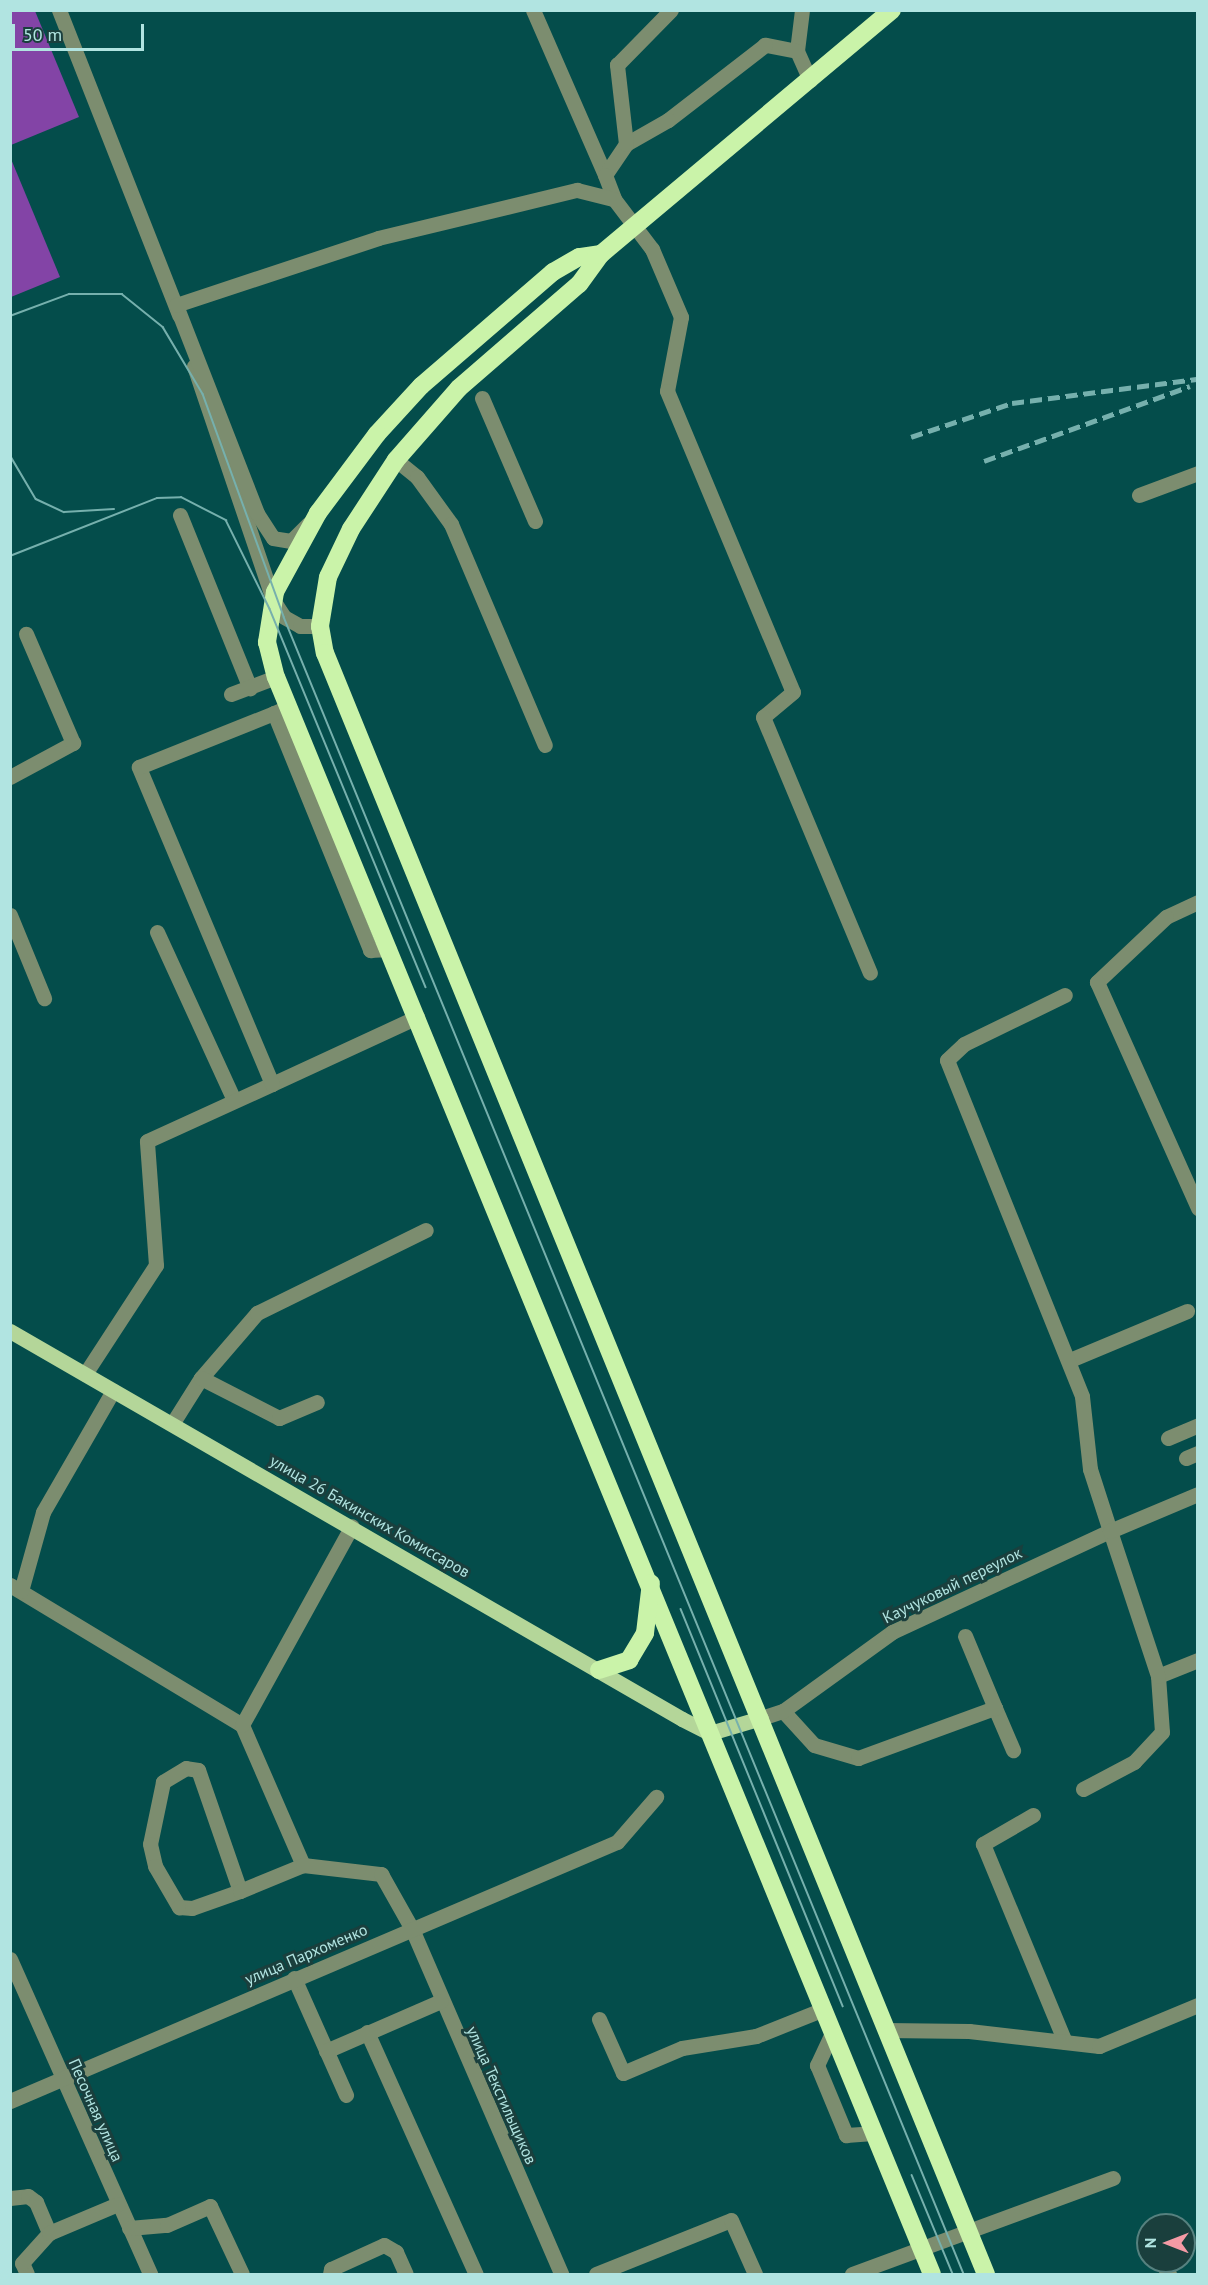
<!DOCTYPE html>
<meta charset="utf-8">
<style>
body{margin:0}
#map{position:relative;width:1208px;height:2285px;overflow:hidden;background:#044d4b;font-family:"PT Sans",sans-serif}
div>[style]{position:absolute}
[style*='--x']{left:calc(var(--x)*1px);top:calc(var(--y)*1px);width:calc(var(--w)*1px);rotate:calc(var(--a)*1deg)}
.green>*{inset:0;background:#8344a6}
.minor>*{height:15px;margin:-7.5px;padding:0 7.5px;transform-origin:7.5px;border-radius:7.5px;background:#7c8d6f}
.major>*{height:15px;margin:-7.5px;padding:0 7.5px;transform-origin:7.5px;border-radius:7.5px;background:#b4d699}
.highway>*{height:18px;margin:-9px;padding:0 9px;transform-origin:9px;border-radius:9px;background:#caf3a9}
.tram>*{height:1.5px;margin:-0.75px;padding:0 0.75px;transform-origin:0.75px;border-radius:0.75px;background:#76b0ad}
.rail>*{height:4.5px;margin-top:-2.25px;transform-origin:0;background:repeating-linear-gradient(90deg,#76b0ad 0 12px,transparent 0 18px)}
span{translate:-50% -50%;white-space:nowrap;text-align:center;line-height:1.15;-webkit-text-stroke:6px #1a3f3d;paint-order:stroke}
.street-label{font-size:16px;color:#b1e4e1}
.frame{position:absolute;inset:0;border:12px solid #b1e4e1;pointer-events:none}
.north{position:absolute;left:1136px;top:2213px;width:60px;height:60px;box-sizing:border-box;background:#1a3f3d;border:2px solid #56817f;border-radius:50%;rotate:270deg;font-size:16px;font-weight:700;line-height:24px;text-align:center;color:#b1e4e1}
.north::after{content:'';display:block;margin:auto;width:21px;height:27px;background:#f49aa5;clip-path:polygon(50% 0,100% 100%,50% 72%,0 100%)}
.scale{position:absolute;left:12px;top:24px;width:132px;height:27px;box-sizing:border-box;border:3px solid #b1e4e1;border-top:0;padding-left:8px;font-size:18px;line-height:21px;white-space:nowrap;color:#b1e4e1;-webkit-text-stroke:4px #1a3f3d;paint-order:stroke}
</style>
<div id="map">
<div class="green">
<div style="clip-path:polygon(11px 10px,35px 11px,79px 117px,11px 145px)"></div>
<div style="clip-path:polygon(11px 159px,60px 277px,11px 297px,10px 297px)"></div>
</div>
<div class="minor">
<div style="--x:59;--y:10;--w:328;--a:68.5"></div>
<div style="--x:533;--y:10;--w:180;--a:66.4"></div>
<div style="--x:802;--y:10;--w:41;--a:97"></div>
<div style="--x:797;--y:51;--w:32;--a:66"></div>
<div style="--x:797;--y:51;--w:33;--a:-169"></div>
<div style="--x:765;--y:45;--w:123;--a:142.3"></div>
<div style="--x:668;--y:120;--w:48;--a:150.3"></div>
<div style="--x:626;--y:144;--w:37;--a:124"></div>
<div style="--x:605;--y:175;--w:26;--a:69"></div>
<div style="--x:614;--y:199;--w:63;--a:52.8"></div>
<div style="--x:652;--y:249;--w:74;--a:66.9"></div>
<div style="--x:681;--y:317;--w:75;--a:100.7"></div>
<div style="--x:667;--y:391;--w:326;--a:67.3"></div>
<div style="--x:793;--y:692;--w:39;--a:140"></div>
<div style="--x:763;--y:717;--w:277;--a:67.3"></div>
<div style="--x:626;--y:144;--w:80;--a:-96.5"></div>
<div style="--x:617;--y:65;--w:77;--a:-45.5"></div>
<div style="--x:194;--y:366;--w:247;--a:71.3"></div>
<div style="--x:273;--y:600;--w:20;--a:57"></div>
<div style="--x:284;--y:617;--w:18;--a:29"></div>
<div style="--x:300;--y:626;--w:20;--a:0"></div>
<div style="--x:482;--y:398;--w:134;--a:66.7"></div>
<div style="--x:396;--y:460;--w:27;--a:39"></div>
<div style="--x:417;--y:477;--w:58;--a:54.1"></div>
<div style="--x:451;--y:524;--w:240;--a:67"></div>
<div style="--x:1139;--y:495;--w:63;--a:-20.4"></div>
<div style="--x:180;--y:515;--w:187;--a:68"></div>
<div style="--x:308;--y:524;--w:24;--a:135"></div>
<div style="--x:291;--y:541;--w:18;--a:-171"></div>
<div style="--x:273;--y:538;--w:30;--a:-123"></div>
<div style="--x:257;--y:513;--w:223;--a:-111.3"></div>
<div style="--x:176;--y:305;--w:213;--a:-18.3"></div>
<div style="--x:378;--y:238;--w:205;--a:-13.6"></div>
<div style="--x:577;--y:190;--w:38;--a:14"></div>
<div style="--x:231;--y:694;--w:48;--a:-20.7"></div>
<div style="--x:283;--y:709;--w:10;--a:156"></div>
<div style="--x:274;--y:713;--w:256;--a:67.9"></div>
<div style="--x:370;--y:950;--w:19;--a:-3"></div>
<div style="--x:10;--y:777;--w:72;--a:-28.4"></div>
<div style="--x:73;--y:743;--w:119;--a:-113.3"></div>
<div style="--x:1198;--y:902;--w:35;--a:155"></div>
<div style="--x:1166;--y:917;--w:95;--a:136.7"></div>
<div style="--x:1097;--y:982;--w:248;--a:65.9"></div>
<div style="--x:10;--y:915;--w:90;--a:67.7"></div>
<div style="--x:157;--y:932;--w:185;--a:65.4"></div>
<div style="--x:272;--y:1084;--w:160;--a:-24.8"></div>
<div style="--x:1070;--y:1360;--w:127;--a:-22.7"></div>
<div style="--x:85;--y:1374;--w:130;--a:-56.9"></div>
<div style="--x:156;--y:1265;--w:124;--a:-94.2"></div>
<div style="--x:147;--y:1141;--w:137;--a:-24.5"></div>
<div style="--x:272;--y:1084;--w:344;--a:-112.8"></div>
<div style="--x:139;--y:767;--w:145;--a:-21.8"></div>
<div style="--x:201;--y:1378;--w:86;--a:-49.3"></div>
<div style="--x:257;--y:1313;--w:188;--a:-26.2"></div>
<div style="--x:172;--y:1424;--w:54;--a:-57.8"></div>
<div style="--x:201;--y:1378;--w:88;--a:27.1"></div>
<div style="--x:279;--y:1418;--w:41;--a:-22.8"></div>
<div style="--x:1168;--y:1438;--w:33;--a:-23"></div>
<div style="--x:1186;--y:1458;--w:13;--a:-23"></div>
<div style="--x:10;--y:1585;--w:271;--a:31.1"></div>
<div style="--x:242;--y:1725;--w:153;--a:66.5"></div>
<div style="--x:21;--y:1591;--w:82;--a:-74.4"></div>
<div style="--x:43;--y:1512;--w:140;--a:-60"></div>
<div style="--x:1158;--y:1676;--w:43;--a:-21.8"></div>
<div style="--x:995;--y:1708;--w:46;--a:66.8"></div>
<div style="--x:783;--y:1711;--w:46;--a:47.6"></div>
<div style="--x:814;--y:1745;--w:46;--a:16.5"></div>
<div style="--x:858;--y:1758;--w:146;--a:-20.1"></div>
<div style="--x:995;--y:1708;--w:78;--a:-112.6"></div>
<div style="--x:761;--y:1718;--w:23;--a:-18"></div>
<div style="--x:783;--y:1711;--w:135;--a:-35.9"></div>
<div style="--x:892;--y:1632;--w:240;--a:-24.9"></div>
<div style="--x:1110;--y:1531;--w:65;--a:-107.9"></div>
<div style="--x:1090;--y:1469;--w:73;--a:-96.3"></div>
<div style="--x:1082;--y:1396;--w:362;--a:-111.9"></div>
<div style="--x:947;--y:1060;--w:23;--a:-43"></div>
<div style="--x:964;--y:1044;--w:112;--a:-25.9"></div>
<div style="--x:242;--y:1725;--w:227;--a:-61.1"></div>
<div style="--x:1083;--y:1789;--w:58;--a:-27.9"></div>
<div style="--x:1134;--y:1762;--w:41;--a:-47"></div>
<div style="--x:1162;--y:1732;--w:56;--a:-94.1"></div>
<div style="--x:1158;--y:1676;--w:153;--a:-108.3"></div>
<div style="--x:1110;--y:1531;--w:95;--a:-22.8"></div>
<div style="--x:1033;--y:1815;--w:58;--a:149.9"></div>
<div style="--x:983;--y:1844;--w:214;--a:67.5"></div>
<div style="--x:240;--y:1891;--w:128;--a:-109.1"></div>
<div style="--x:198;--y:1770;--w:12;--a:-171"></div>
<div style="--x:186;--y:1768;--w:27;--a:149"></div>
<div style="--x:163;--y:1782;--w:63;--a:101.8"></div>
<div style="--x:150;--y:1844;--w:23;--a:77"></div>
<div style="--x:155;--y:1866;--w:48;--a:59.7"></div>
<div style="--x:179;--y:1907;--w:13;--a:4"></div>
<div style="--x:192;--y:1908;--w:51;--a:-19.5"></div>
<div style="--x:240;--y:1891;--w:68;--a:-22.4"></div>
<div style="--x:303;--y:1865;--w:79;--a:6.6"></div>
<div style="--x:381;--y:1874;--w:63;--a:60.6"></div>
<div style="--x:412;--y:1929;--w:376;--a:66.6"></div>
<div style="--x:10;--y:1959;--w:345;--a:66"></div>
<div style="--x:294;--y:1978;--w:128;--a:66"></div>
<div style="--x:599;--y:2019;--w:59;--a:66"></div>
<div style="--x:623;--y:2073;--w:64;--a:-23"></div>
<div style="--x:682;--y:2048;--w:75;--a:-9.2"></div>
<div style="--x:756;--y:2036;--w:73;--a:-21.7"></div>
<div style="--x:885;--y:2030;--w:84;--a:0.7"></div>
<div style="--x:969;--y:2031;--w:131;--a:6.6"></div>
<div style="--x:1099;--y:2046;--w:107;--a:-22.5"></div>
<div style="--x:833;--y:2031;--w:38;--a:115"></div>
<div style="--x:817;--y:2065;--w:76;--a:67.5"></div>
<div style="--x:846;--y:2135;--w:27;--a:-4"></div>
<div style="--x:367;--y:2032;--w:265;--a:65.8"></div>
<div style="--x:326;--y:2051;--w:125;--a:-23.5"></div>
<div style="--x:10;--y:2101;--w:660;--a:-23.11"></div>
<div style="--x:617;--y:1842;--w:60;--a:-49.1"></div>
<div style="--x:10;--y:2198;--w:18;--a:-6"></div>
<div style="--x:28;--y:2196;--w:10;--a:37"></div>
<div style="--x:36;--y:2202;--w:34;--a:67"></div>
<div style="--x:129;--y:2228;--w:38;--a:-5"></div>
<div style="--x:167;--y:2225;--w:47;--a:-23.8"></div>
<div style="--x:210;--y:2206;--w:75;--a:64.8"></div>
<div style="--x:27;--y:2274;--w:12;--a:-114"></div>
<div style="--x:22;--y:2263;--w:40;--a:-48"></div>
<div style="--x:49;--y:2233;--w:75;--a:-22.8"></div>
<div style="--x:330;--y:2274;--w:5;--a:-79"></div>
<div style="--x:331;--y:2269;--w:58;--a:-24.4"></div>
<div style="--x:384;--y:2245;--w:14;--a:30"></div>
<div style="--x:396;--y:2252;--w:24;--a:66"></div>
<div style="--x:596;--y:2274;--w:145;--a:-21.8"></div>
<div style="--x:731;--y:2220;--w:59;--a:66"></div>
<div style="--x:852;--y:2274;--w:278;--a:-20.2"></div>
<div style="--x:1166;--y:2274;--w:3;--a:0"></div>
</div>
<div class="major">
<div style="--x:10;--y:1331;--w:776;--a:30"></div>
<div style="--x:682;--y:1719;--w:31;--a:27"></div>
<div style="--x:710;--y:1733;--w:53;--a:-16.4"></div>
</div>
<div class="highway">
<div style="--x:892;--y:10;--w:380;--a:140"></div>
<div style="--x:601;--y:254;--w:37;--a:126"></div>
<div style="--x:579;--y:284;--w:159;--a:139.1"></div>
<div style="--x:459;--y:388;--w:96;--a:131.2"></div>
<div style="--x:396;--y:460;--w:82;--a:123.1"></div>
<div style="--x:351;--y:529;--w:53;--a:115.6"></div>
<div style="--x:328;--y:577;--w:50;--a:99.3"></div>
<div style="--x:320;--y:626;--w:27;--a:80"></div>
<div style="--x:325;--y:653;--w:1751;--a:67.82"></div>
<div style="--x:601;--y:254;--w:22;--a:172"></div>
<div style="--x:579;--y:257;--w:30;--a:150"></div>
<div style="--x:553;--y:272;--w:174;--a:139.2"></div>
<div style="--x:421;--y:386;--w:65;--a:132.5"></div>
<div style="--x:377;--y:434;--w:99;--a:126.8"></div>
<div style="--x:318;--y:513;--w:90;--a:118.6"></div>
<div style="--x:275;--y:592;--w:51;--a:99.1"></div>
<div style="--x:267;--y:642;--w:36;--a:76"></div>
<div style="--x:276;--y:677;--w:1726;--a:67.67"></div>
<div style="--x:599;--y:1670;--w:32;--a:-18"></div>
<div style="--x:629;--y:1660;--w:31;--a:-59"></div>
<div style="--x:645;--y:1633;--w:50;--a:-83.2"></div>
</div>
<div class="tram">
<div style="--x:10;--y:316;--w:63;--a:-20.4"></div>
<div style="--x:69;--y:294;--w:53;--a:0"></div>
<div style="--x:122;--y:294;--w:53;--a:38.8"></div>
<div style="--x:163;--y:327;--w:78;--a:59.2"></div>
<div style="--x:203;--y:394;--w:237;--a:70"></div>
<div style="--x:284;--y:617;--w:1791;--a:67.69"></div>
<div style="--x:10;--y:455;--w:51;--a:59.4"></div>
<div style="--x:36;--y:499;--w:31;--a:25"></div>
<div style="--x:64;--y:512;--w:50;--a:-3.4"></div>
<div style="--x:10;--y:556;--w:158;--a:-21.5"></div>
<div style="--x:157;--y:498;--w:24;--a:-2"></div>
<div style="--x:181;--y:497;--w:51;--a:27.1"></div>
<div style="--x:226;--y:520;--w:99;--a:63.7"></div>
<div style="--x:270;--y:609;--w:409;--a:67.6"></div>
<div style="--x:681;--y:1609;--w:429;--a:67.8"></div>
<div style="--x:912;--y:2175;--w:107;--a:67.5"></div>
</div>
<div class="rail">
<div style="--x:911;--y:437;--w:107;--a:-18.6"></div>
<div style="--x:1012;--y:403;--w:188;--a:-7.4"></div>
<div style="--x:984;--y:461;--w:219;--a:-20"></div>
</div>
<div class="street-label">
<span style="left:370px;top:1516px;rotate:30deg">улица 26 Бакинских Комиссаров</span>
<span style="left:952px;top:1585px;rotate:-26deg">Каучуковый переулок</span>
<span style="left:306px;top:1954px;rotate:-23deg">улица Пархоменко</span>
<span style="left:502px;top:2095px;rotate:66deg">улица Текстильщиков</span>
<span style="left:96px;top:2110px;rotate:66deg">Песочная улица</span>
</div>
<div class="frame"></div>
<div class="north">N</div>
<div class="scale">50 m</div>
</div>
